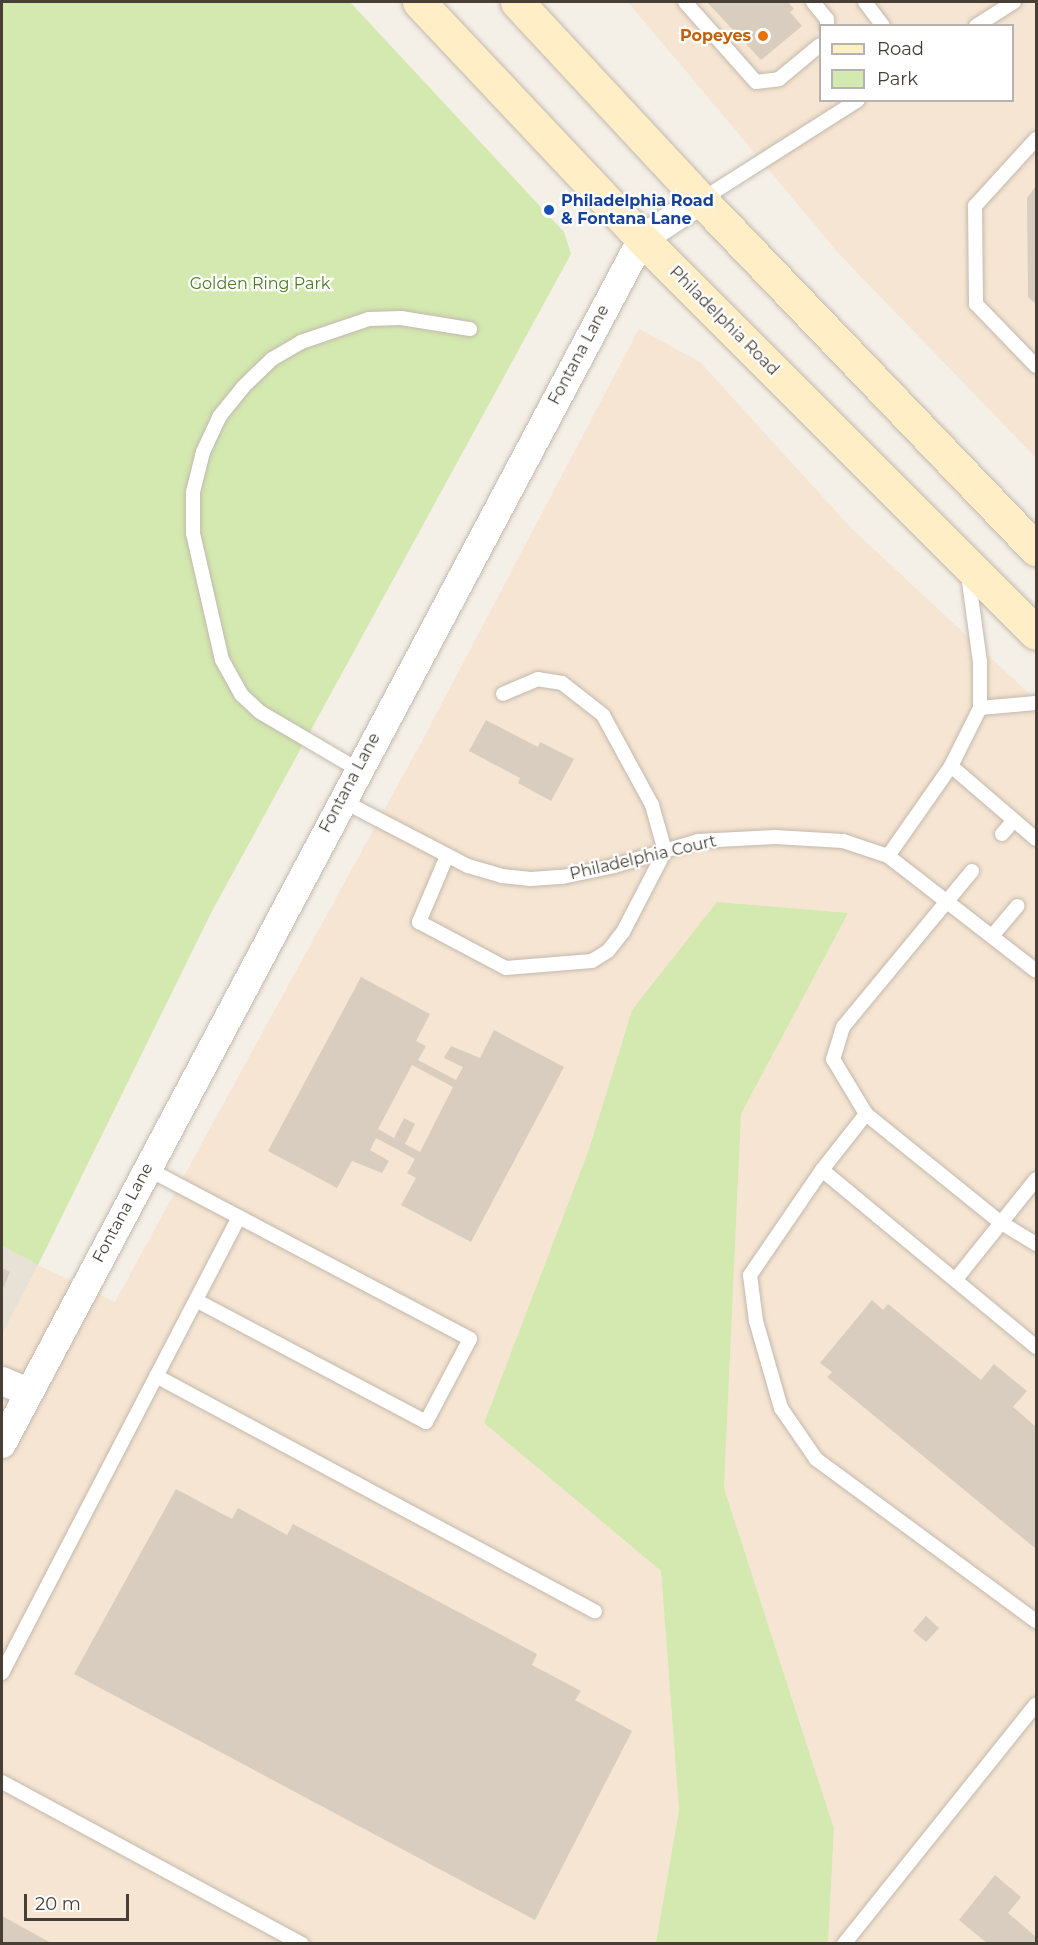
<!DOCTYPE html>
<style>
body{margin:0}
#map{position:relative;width:1038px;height:1945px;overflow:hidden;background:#f4efe7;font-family:Montserrat,sans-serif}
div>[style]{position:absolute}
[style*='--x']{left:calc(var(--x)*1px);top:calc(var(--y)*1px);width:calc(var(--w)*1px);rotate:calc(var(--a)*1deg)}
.residential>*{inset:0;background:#e8e1d5}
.commercial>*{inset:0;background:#f6e5d2}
.green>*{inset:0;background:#d3e9af}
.building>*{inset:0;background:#d9cdbf}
.roads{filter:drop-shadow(0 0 2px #c3b9ad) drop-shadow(0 0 2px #c3b9ad)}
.lane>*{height:14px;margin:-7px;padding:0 7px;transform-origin:7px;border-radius:7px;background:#fff}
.street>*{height:28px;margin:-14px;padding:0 14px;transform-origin:14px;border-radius:14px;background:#fff}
.secondary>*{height:33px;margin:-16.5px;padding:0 16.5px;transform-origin:16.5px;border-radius:16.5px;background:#ffeec6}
.dots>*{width:16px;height:16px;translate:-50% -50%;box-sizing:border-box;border:3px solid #fff;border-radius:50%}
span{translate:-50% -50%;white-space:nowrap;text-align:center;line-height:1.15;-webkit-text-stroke:4.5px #fff;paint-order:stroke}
.food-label{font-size:16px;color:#c56008;font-weight:700}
.right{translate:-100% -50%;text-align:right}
.transit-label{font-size:16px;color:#164399;font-weight:700}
.left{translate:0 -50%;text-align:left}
.park-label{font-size:16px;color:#4c7a28}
.street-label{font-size:16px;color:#473f36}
.frame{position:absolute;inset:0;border:3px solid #473f36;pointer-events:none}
.legend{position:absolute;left:819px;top:24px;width:195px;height:78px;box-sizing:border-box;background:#fff;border:2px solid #b5b2af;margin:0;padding:8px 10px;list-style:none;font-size:18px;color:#473f36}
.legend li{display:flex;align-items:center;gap:12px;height:30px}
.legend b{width:30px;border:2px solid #b5b2af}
.scale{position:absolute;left:24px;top:1894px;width:105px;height:27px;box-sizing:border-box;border:3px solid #473f36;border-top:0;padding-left:8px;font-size:18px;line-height:21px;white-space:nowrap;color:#473f36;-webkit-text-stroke:4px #fff;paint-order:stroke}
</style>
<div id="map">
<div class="residential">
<div style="clip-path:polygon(2px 1246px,38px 1265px,2px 1335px)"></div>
</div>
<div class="commercial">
<div style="clip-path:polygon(evenodd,628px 2px,1036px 2px,1036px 458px,841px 256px,628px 2px,820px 26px,1012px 26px,1012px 100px,820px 100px,820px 26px)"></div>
<div style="clip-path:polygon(639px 329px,700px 362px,851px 528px,1036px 700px,1036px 1943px,828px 1943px,834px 1829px,724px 1488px,741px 1114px,847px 913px,632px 1010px,589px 1149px,484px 1423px,661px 1571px,679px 1810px,656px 1943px,2px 1943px,2px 1335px,38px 1265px,115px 1302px,422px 741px)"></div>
</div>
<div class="green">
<div style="clip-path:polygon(2px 2px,350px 2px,564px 232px,571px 254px,211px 913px,38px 1265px,2px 1246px)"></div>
<div style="clip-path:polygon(717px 902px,848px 913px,741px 1114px,724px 1488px,834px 1829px,828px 1943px,656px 1943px,679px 1810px,661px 1571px,484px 1423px,589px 1149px,632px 1010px)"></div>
</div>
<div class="building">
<div style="clip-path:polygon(707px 2px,788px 2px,794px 9px,790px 12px,802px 26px,761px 60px)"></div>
<div style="clip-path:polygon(1036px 186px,1036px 304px,1028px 297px,1027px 198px)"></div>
<div style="clip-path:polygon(486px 720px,538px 747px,540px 742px,574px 759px,551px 801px,518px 783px,520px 778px,469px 751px)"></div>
<div style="clip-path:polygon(evenodd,361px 977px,430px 1014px,416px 1041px,426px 1046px,418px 1060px,456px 1080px,463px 1067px,444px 1058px,451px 1046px,480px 1058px,494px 1030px,564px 1067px,471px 1242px,401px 1205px,416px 1178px,407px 1173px,415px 1159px,376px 1138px,370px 1150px,389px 1161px,382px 1173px,352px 1161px,337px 1188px,268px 1151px,361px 977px,412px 1065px,453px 1087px,420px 1152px,405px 1144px,415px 1124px,404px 1118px,394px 1138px,378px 1129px,412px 1065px)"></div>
<div style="clip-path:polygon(2px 1268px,10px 1272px,2px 1291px)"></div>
<div style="clip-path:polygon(872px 1300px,883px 1310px,888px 1304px,981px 1380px,994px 1364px,1027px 1391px,1013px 1407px,1036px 1427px,1036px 1549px,827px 1377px,832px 1372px,820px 1363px)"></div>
<div style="clip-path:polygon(176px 1489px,232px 1519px,238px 1508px,287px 1535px,293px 1524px,537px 1654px,532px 1665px,581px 1691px,575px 1700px,632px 1731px,535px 1920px,74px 1674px)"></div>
<div style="clip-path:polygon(926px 1616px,939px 1628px,926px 1642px,913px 1631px)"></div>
<div style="clip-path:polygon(995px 1875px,1021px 1897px,1008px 1913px,1036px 1937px,1036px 1944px,988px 1944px,959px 1920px)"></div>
<div style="clip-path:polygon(2px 1916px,53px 1944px,2px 1944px)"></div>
</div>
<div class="roads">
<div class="lane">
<div style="--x:685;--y:2;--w:107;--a:48.4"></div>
<div style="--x:756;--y:82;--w:23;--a:-7"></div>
<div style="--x:779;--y:79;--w:53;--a:-39.7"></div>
<div style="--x:813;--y:2;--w:22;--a:51"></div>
<div style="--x:827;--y:19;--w:7;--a:90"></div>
<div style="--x:865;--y:2;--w:30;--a:53"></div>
<div style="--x:976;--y:26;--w:45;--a:-32.3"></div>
<div style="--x:1036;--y:139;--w:91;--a:132.3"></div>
<div style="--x:975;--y:206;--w:98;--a:89.4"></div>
<div style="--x:976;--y:304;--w:86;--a:45.9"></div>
<div style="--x:701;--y:200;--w:186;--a:-32.5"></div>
<div style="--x:980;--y:708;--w:56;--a:-5.1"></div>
<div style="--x:951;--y:766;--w:112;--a:40.7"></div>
<div style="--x:357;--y:769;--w:113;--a:-149.6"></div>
<div style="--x:260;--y:712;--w:26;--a:-137"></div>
<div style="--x:241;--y:694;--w:39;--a:-119"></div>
<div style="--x:222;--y:660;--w:130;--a:-102.9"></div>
<div style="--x:193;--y:533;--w:41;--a:-90"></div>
<div style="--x:193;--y:492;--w:41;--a:-76"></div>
<div style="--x:203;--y:452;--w:38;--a:-65"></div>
<div style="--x:219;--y:417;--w:38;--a:-51"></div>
<div style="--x:243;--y:387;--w:40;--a:-44"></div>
<div style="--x:272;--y:359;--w:34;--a:-30"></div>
<div style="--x:301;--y:342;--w:72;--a:-18.7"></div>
<div style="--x:369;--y:319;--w:32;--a:-2"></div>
<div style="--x:401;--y:318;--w:70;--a:9.1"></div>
<div style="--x:341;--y:800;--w:143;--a:27.5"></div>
<div style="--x:468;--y:866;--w:35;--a:16"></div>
<div style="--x:502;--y:876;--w:29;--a:6"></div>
<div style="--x:531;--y:879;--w:31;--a:-4"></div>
<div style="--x:562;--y:877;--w:53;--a:-11.9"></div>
<div style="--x:614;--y:866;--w:88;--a:-16.6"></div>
<div style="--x:698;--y:841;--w:77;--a:-3"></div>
<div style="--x:775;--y:837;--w:68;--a:3.4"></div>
<div style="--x:843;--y:841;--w:47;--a:18.4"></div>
<div style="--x:888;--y:856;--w:187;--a:37.8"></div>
<div style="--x:1002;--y:834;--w:18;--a:-49"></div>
<div style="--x:447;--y:856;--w:72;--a:113"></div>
<div style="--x:419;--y:922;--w:98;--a:27.9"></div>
<div style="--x:506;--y:968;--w:86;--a:-4.7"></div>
<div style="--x:592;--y:961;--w:19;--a:-32"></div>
<div style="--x:608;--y:951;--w:24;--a:-52"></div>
<div style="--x:623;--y:932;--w:91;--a:-62.6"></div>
<div style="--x:665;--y:851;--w:48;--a:-105.8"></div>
<div style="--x:652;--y:805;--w:102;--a:-118.6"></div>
<div style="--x:603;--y:715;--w:52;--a:-142"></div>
<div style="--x:562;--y:683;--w:24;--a:-171"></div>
<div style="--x:538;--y:679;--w:38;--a:157"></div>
<div style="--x:888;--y:856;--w:110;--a:-55"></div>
<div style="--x:951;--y:766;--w:65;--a:-63.4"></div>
<div style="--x:980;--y:708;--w:46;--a:-90"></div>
<div style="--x:980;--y:662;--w:89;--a:-97.8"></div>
<div style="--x:972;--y:871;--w:202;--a:129.6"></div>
<div style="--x:843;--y:1027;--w:34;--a:107"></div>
<div style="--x:833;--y:1059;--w:64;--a:59"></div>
<div style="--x:866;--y:1114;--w:71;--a:128.2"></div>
<div style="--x:822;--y:1170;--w:127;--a:124.4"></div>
<div style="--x:750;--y:1275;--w:46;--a:82.6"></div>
<div style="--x:756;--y:1321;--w:91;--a:74"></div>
<div style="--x:781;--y:1408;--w:62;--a:55.5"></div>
<div style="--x:816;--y:1459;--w:273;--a:36.4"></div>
<div style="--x:993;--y:935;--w:38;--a:-50"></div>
<div style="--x:866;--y:1114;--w:172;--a:38.9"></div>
<div style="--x:1000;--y:1222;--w:42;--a:31.4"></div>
<div style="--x:146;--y:1168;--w:366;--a:27.8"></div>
<div style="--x:470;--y:1339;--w:94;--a:117.9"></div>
<div style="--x:426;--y:1422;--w:260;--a:-152.1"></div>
<div style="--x:822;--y:1170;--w:278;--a:39.6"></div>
<div style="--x:956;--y:1279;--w:128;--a:-51.3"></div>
<div style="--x:156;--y:1376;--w:498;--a:28.2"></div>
<div style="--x:2;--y:1673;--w:514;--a:-62.54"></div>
<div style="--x:2;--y:1782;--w:341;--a:28.4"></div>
<div style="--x:844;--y:1944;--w:307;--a:-51.3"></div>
</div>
<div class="street">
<div style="--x:2;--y:1381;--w:28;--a:23"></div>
<div style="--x:2;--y:1444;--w:1364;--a:-62.03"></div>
<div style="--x:642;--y:239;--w:71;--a:-33.5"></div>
</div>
<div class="secondary">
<div style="--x:419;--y:2;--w:325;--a:46.7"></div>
<div style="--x:642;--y:239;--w:557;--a:45"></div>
<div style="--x:517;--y:2;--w:270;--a:47.1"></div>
<div style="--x:701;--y:200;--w:484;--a:46.2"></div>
</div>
</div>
<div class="dots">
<div style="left:763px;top:36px;background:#e8710a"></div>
<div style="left:549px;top:210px;background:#1a4fb4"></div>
</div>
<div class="food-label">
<span class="right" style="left:751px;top:36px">Popeyes</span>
</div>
<div class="transit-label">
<span class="left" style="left:561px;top:210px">Philadelphia Road<br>&amp; Fontana Lane</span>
</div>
<div class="park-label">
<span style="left:260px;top:284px">Golden Ring Park</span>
</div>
<div class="street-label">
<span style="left:724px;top:321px;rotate:45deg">Philadelphia Road</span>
<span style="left:579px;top:355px;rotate:-62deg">Fontana Lane</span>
<span style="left:350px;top:783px;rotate:-62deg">Fontana Lane</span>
<span style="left:643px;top:858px;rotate:-13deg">Philadelphia Court</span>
<span style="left:123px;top:1213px;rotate:-62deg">Fontana Lane</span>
</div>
<div class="frame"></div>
<ul class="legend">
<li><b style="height:8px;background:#ffeec6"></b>Road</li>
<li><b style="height:16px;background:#d3e9af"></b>Park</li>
</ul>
<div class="scale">20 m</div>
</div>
